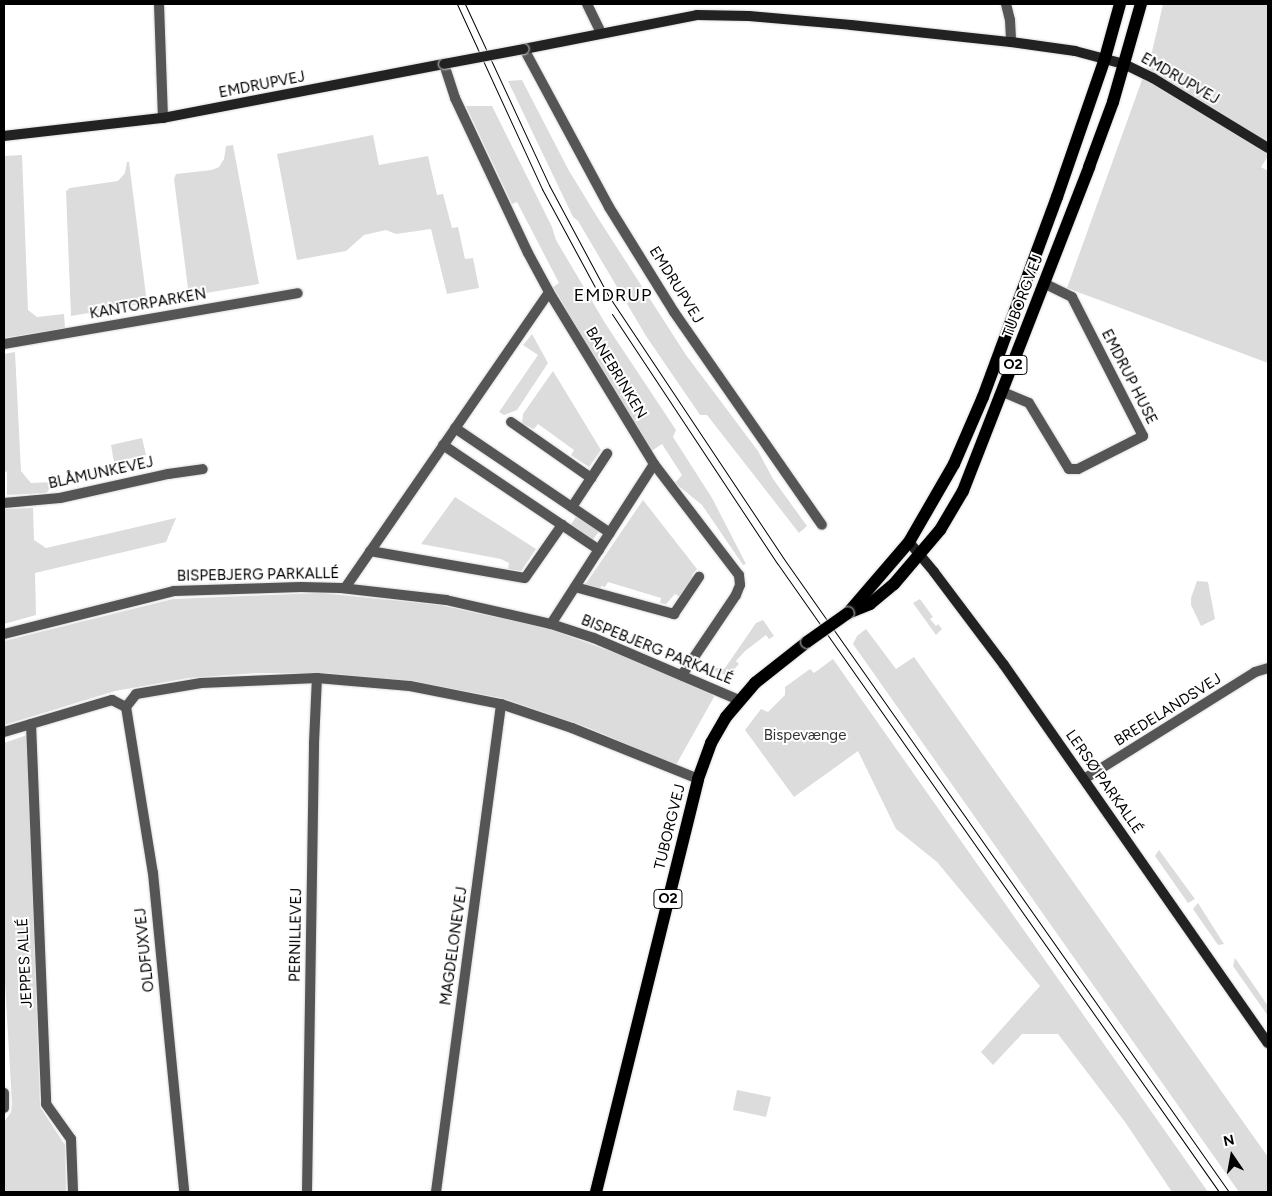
<!DOCTYPE html>
<meta charset="utf-8">
<style>
body{margin:0}
#map{position:relative;width:1272px;height:1196px;overflow:hidden;background:#fff;font-family:Figtree,sans-serif}
div>[style]{position:absolute}
[style*='--x']{left:calc(var(--x)*1px);top:calc(var(--y)*1px);width:calc(var(--w)*1px);rotate:calc(var(--a)*1deg)}
.green>*{inset:0;background:#dcdcdc}
.roads{filter:drop-shadow(0 0 1px #dbdbdb) drop-shadow(0 0 1px #dbdbdb)}
.street>*{height:10px;margin:-5px;padding:0 5px;transform-origin:5px;border-radius:5px;background:#555}
.secondary>*{height:10px;margin:-5px;padding:0 5px;transform-origin:5px;border-radius:5px;background:#222}
.primary>*{height:12px;margin:-6px;padding:0 6px;transform-origin:6px;border-radius:6px;background:#000}
.tram>*{height:1px;margin:-0.5px;padding:0 0.5px;transform-origin:0.5px;border-radius:0.5px;background:#000}
.bridges{filter:drop-shadow(0 0 1px #dbdbdb) drop-shadow(0 0 1px #dbdbdb)}
.secondary-bridge>*{height:10px;margin:-5px;padding:0 5px;transform-origin:5px;border-radius:5px;background:#222}
.primary-bridge>*{height:12px;margin:-6px;padding:0 6px;transform-origin:6px;border-radius:6px;background:#000}
span{translate:-50% -50%;white-space:nowrap;text-align:center;line-height:1.15;-webkit-text-stroke:4px #fff;paint-order:stroke}
.shield-label span{padding:1px 4px;background:#fff;border:1px solid;border-radius:4px;-webkit-text-stroke-width:0}
.shield-label{font-size:14px;color:#000;font-weight:700}
.street-label{font-size:15px;color:#000}
.park-label{font-size:15px;color:#333}
.quarter-label{font-size:18px;color:#000;letter-spacing:1px}
.frame{position:absolute;inset:0;border:5px solid #000;pointer-events:none}
.north{position:absolute;left:1207px;top:1131px;width:50px;height:50px;-webkit-text-stroke:4px #fff;paint-order:stroke;rotate:348deg;font-size:14px;font-weight:700;line-height:20px;text-align:center;color:#000}
.north::after{content:'';display:block;margin:auto;width:18px;height:22px;background:#000;clip-path:polygon(50% 0,100% 100%,50% 72%,0 100%)}
</style>
<div id="map">
<div class="green">
<div style="clip-path:polygon(1163px 4px,1268px 4px,1268px 156px,1261px 167px,1268px 171px,1268px 363px,1067px 288px,1152px 52px)"></div>
<div style="clip-path:polygon(522px 80px,568px 169px,596px 215px,686px 355px,758px 451px,773px 479px,807px 526px,799px 533px,707px 415px,700px 415px,646px 336px,578px 221px,573px 217px,508px 81px)"></div>
<div style="clip-path:polygon(466px 106px,492px 106px,552px 227px,556px 240px,605px 323px,676px 430px,673px 437px,712px 498px,746px 564px,743px 565px,702px 505px,675px 483px,682px 475px,662px 444px,650px 452px,553px 287px,559px 283px,517px 202px,512px 204px)"></div>
<div style="clip-path:polygon(373px 135px,379px 165px,428px 156px,437px 195px,443px 194px,452px 228px,458px 227px,465px 259px,473px 258px,479px 288px,447px 294px,431px 229px,396px 234px,386px 230px,364px 235px,346px 251px,297px 260px,277px 154px)"></div>
<div style="clip-path:polygon(233px 145px,259px 284px,189px 296px,174px 179px,176px 174px,212px 170px,219px 167px,224px 159px,226px 146px)"></div>
<div style="clip-path:polygon(22px 155px,28px 310px,37px 317px,64px 314px,65px 328px,4px 338px,4px 156px)"></div>
<div style="clip-path:polygon(127px 162px,129px 162px,147px 303px,71px 316px,66px 191px,70px 188px,118px 181px,125px 173px)"></div>
<div style="clip-path:polygon(532px 334px,548px 363px,517px 410px,504px 415px,499px 412px,538px 355px,523px 345px)"></div>
<div style="clip-path:polygon(15px 352px,21px 471px,31px 483px,53px 482px,53px 486px,46px 493px,7px 495px,7px 472px,4px 471px,4px 354px)"></div>
<div style="clip-path:polygon(553px 371px,601px 450px,589px 467px,571px 455px,574px 450px,538px 424px,534px 429px,522px 424px,523px 414px)"></div>
<div style="clip-path:polygon(142px 438px,146px 455px,114px 462px,111px 445px)"></div>
<div style="clip-path:polygon(455px 497px,536px 549px,521px 571px,508px 569px,509px 563px,501px 559px,421px 544px)"></div>
<div style="clip-path:polygon(643px 500px,697px 569px,692px 575px,694px 579px,680px 597px,675px 594px,666px 604px,660px 603px,661px 598px,608px 582px,605px 587px,601px 586px,600px 590px,585px 585px)"></div>
<div style="clip-path:polygon(33px 508px,34px 540px,46px 548px,176px 518px,166px 542px,35px 573px,36px 615px,4px 624px,4px 509px)"></div>
<div style="clip-path:polygon(578px 514px,600px 530px,592px 541px,570px 526px)"></div>
<div style="clip-path:polygon(1197px 581px,1208px 582px,1215px 619px,1201px 626px,1191px 605px,1191px 598px)"></div>
<div style="clip-path:polygon(320px 593px,440px 605px,550px 629px,631px 659px,711px 693px,714px 697px,676px 765px,589px 728px,502px 698px,411px 681px,325px 673px,256px 673px,188px 678px,115px 691px,4px 725px,4px 641px,173px 599px)"></div>
<div style="clip-path:polygon(920px 599px,933px 617px,930px 619px,936px 626px,938px 624px,942px 629px,936px 635px,913px 603px)"></div>
<div style="clip-path:polygon(763px 620px,774px 636px,769px 639px,766px 635px,745px 651px,736px 661px,739px 664px,722px 682px,725px 675px,708px 668px,725px 668px,756px 623px)"></div>
<div style="clip-path:polygon(866px 629px,896px 669px,914px 657px,1268px 1157px,1268px 1192px,1239px 1192px,853px 644px,857px 636px)"></div>
<div style="clip-path:polygon(833px 659px,1208px 1192px,1172px 1192px,1125px 1122px,1058px 1034px,1022px 1034px,993px 1065px,981px 1052px,1040px 986px,937px 862px,896px 829px,858px 751px,794px 797px,745px 730px,761px 709px,768px 712px,785px 695px,785px 687px,810px 669px,814px 673px)"></div>
<div style="clip-path:polygon(27px 735px,40px 1107px,65px 1145px,66px 1192px,4px 1192px,4px 1122px,11px 1112px,12px 1104px,4px 965px,4px 743px)"></div>
<div style="clip-path:polygon(1159px 850px,1195px 899px,1188px 903px,1155px 856px)"></div>
<div style="clip-path:polygon(1198px 903px,1224px 944px,1218px 945px,1193px 909px)"></div>
<div style="clip-path:polygon(1235px 958px,1268px 1006px,1268px 1016px,1233px 966px)"></div>
<div style="clip-path:polygon(737px 1090px,771px 1097px,766px 1117px,733px 1110px)"></div>
</div>
<div class="roads">
<div class="street">
<div style="--x:159;--y:4;--w:114;--a:88"></div>
<div style="--x:587;--y:4;--w:32;--a:64"></div>
<div style="--x:1006;--y:4;--w:16;--a:76"></div>
<div style="--x:1010;--y:20;--w:22;--a:87"></div>
<div style="--x:524;--y:49;--w:179;--a:61.7"></div>
<div style="--x:609;--y:207;--w:123;--a:58.2"></div>
<div style="--x:674;--y:312;--w:259;--a:55.2"></div>
<div style="--x:444;--y:64;--w:36;--a:72"></div>
<div style="--x:455;--y:98;--w:171;--a:64.8"></div>
<div style="--x:528;--y:253;--w:44;--a:61.7"></div>
<div style="--x:549;--y:292;--w:202;--a:58.6"></div>
<div style="--x:654;--y:464;--w:140;--a:52.6"></div>
<div style="--x:739;--y:575;--w:10;--a:84"></div>
<div style="--x:740;--y:585;--w:11;--a:112"></div>
<div style="--x:736;--y:595;--w:97;--a:124"></div>
<div style="--x:4;--y:344;--w:298;--a:-9.8"></div>
<div style="--x:1003;--y:392;--w:28;--a:23"></div>
<div style="--x:1029;--y:403;--w:77;--a:58.8"></div>
<div style="--x:1069;--y:469;--w:9;--a:0"></div>
<div style="--x:1078;--y:469;--w:73;--a:-26.9"></div>
<div style="--x:1143;--y:436;--w:156;--a:-117.1"></div>
<div style="--x:1072;--y:297;--w:30;--a:-154"></div>
<div style="--x:511;--y:422;--w:98;--a:35"></div>
<div style="--x:455;--y:428;--w:187;--a:34.1"></div>
<div style="--x:443;--y:445;--w:188;--a:33.9"></div>
<div style="--x:4;--y:503;--w:56;--a:-5.1"></div>
<div style="--x:60;--y:498;--w:111;--a:-12.5"></div>
<div style="--x:168;--y:474;--w:35;--a:-8"></div>
<div style="--x:572;--y:507;--w:64;--a:-56.6"></div>
<div style="--x:370;--y:551;--w:157;--a:9.9"></div>
<div style="--x:525;--y:578;--w:65;--a:-55.1"></div>
<div style="--x:575;--y:587;--w:103;--a:15.3"></div>
<div style="--x:674;--y:614;--w:45;--a:-56"></div>
<div style="--x:345;--y:588;--w:359;--a:-55.4"></div>
<div style="--x:551;--y:624;--w:190;--a:-57.2"></div>
<div style="--x:4;--y:634;--w:175;--a:-14.2"></div>
<div style="--x:174;--y:591;--w:127;--a:-1.8"></div>
<div style="--x:301;--y:587;--w:40;--a:1.4"></div>
<div style="--x:341;--y:588;--w:106;--a:6.5"></div>
<div style="--x:446;--y:600;--w:108;--a:12.9"></div>
<div style="--x:551;--y:624;--w:45;--a:18"></div>
<div style="--x:594;--y:638;--w:158;--a:23.2"></div>
<div style="--x:126;--y:707;--w:16;--a:-52"></div>
<div style="--x:136;--y:694;--w:66;--a:-9.6"></div>
<div style="--x:201;--y:683;--w:116;--a:-2.5"></div>
<div style="--x:317;--y:678;--w:93;--a:4.9"></div>
<div style="--x:410;--y:686;--w:93;--a:11.2"></div>
<div style="--x:501;--y:704;--w:75;--a:18.7"></div>
<div style="--x:572;--y:728;--w:136;--a:22"></div>
<div style="--x:126;--y:707;--w:168;--a:80.8"></div>
<div style="--x:153;--y:873;--w:321;--a:84.4"></div>
<div style="--x:31;--y:724;--w:380;--a:87.7"></div>
<div style="--x:46;--y:1104;--w:43;--a:54.5"></div>
<div style="--x:71;--y:1139;--w:53;--a:87.8"></div>
<div style="--x:4;--y:732;--w:113;--a:-16.5"></div>
<div style="--x:112;--y:700;--w:16;--a:27"></div>
<div style="--x:1084;--y:779;--w:202;--a:-32"></div>
<div style="--x:1255;--y:672;--w:14;--a:-17"></div>
<div style="--x:4;--y:1093;--w:15;--a:90"></div>
<div style="--x:307;--y:1192;--w:449;--a:-89.1"></div>
<div style="--x:314;--y:743;--w:65;--a:-87.4"></div>
<div style="--x:436;--y:1192;--w:492;--a:-82.4"></div>
</div>
<div class="secondary">
<div style="--x:524;--y:49;--w:176;--a:-11.1"></div>
<div style="--x:697;--y:15;--w:52;--a:1.1"></div>
<div style="--x:749;--y:16;--w:102;--a:5"></div>
<div style="--x:851;--y:25;--w:161;--a:6.1"></div>
<div style="--x:1011;--y:42;--w:65;--a:8"></div>
<div style="--x:1075;--y:51;--w:51;--a:14.9"></div>
<div style="--x:1124;--y:64;--w:32;--a:26"></div>
<div style="--x:1153;--y:78;--w:135;--a:31.3"></div>
<div style="--x:4;--y:136;--w:160;--a:-6.5"></div>
<div style="--x:163;--y:118;--w:286;--a:-10.9"></div>
<div style="--x:909;--y:542;--w:39;--a:50"></div>
<div style="--x:934;--y:572;--w:116;--a:53"></div>
<div style="--x:1004;--y:665;--w:461;--a:55.1"></div>
</div>
<div class="primary">
<div style="--x:848;--y:613;--w:24;--a:-22"></div>
<div style="--x:870;--y:604;--w:31;--a:-40"></div>
<div style="--x:894;--y:584;--w:71;--a:-49.6"></div>
<div style="--x:940;--y:530;--w:45;--a:-59.5"></div>
<div style="--x:963;--y:491;--w:348;--a:-68.7"></div>
<div style="--x:1089;--y:167;--w:69;--a:-69.7"></div>
<div style="--x:1113;--y:102;--w:102;--a:-74.1"></div>
<div style="--x:848;--y:613;--w:94;--a:-49.3"></div>
<div style="--x:909;--y:542;--w:90;--a:-60"></div>
<div style="--x:954;--y:464;--w:73;--a:-66.6"></div>
<div style="--x:983;--y:397;--w:213;--a:-69.7"></div>
<div style="--x:1057;--y:197;--w:147;--a:-70.9"></div>
<div style="--x:1105;--y:58;--w:56;--a:-74.5"></div>
<div style="--x:596;--y:1192;--w:425;--a:-76.1"></div>
<div style="--x:698;--y:779;--w:38;--a:-70"></div>
<div style="--x:711;--y:743;--w:30;--a:-60"></div>
<div style="--x:726;--y:717;--w:45;--a:-49.5"></div>
<div style="--x:755;--y:683;--w:66;--a:-38.3"></div>
</div>
</div>
<div class="tram">
<div style="--x:457;--y:4;--w:204;--a:65.3"></div>
<div style="--x:542;--y:189;--w:111;--a:61.6"></div>
<div style="--x:465;--y:4;--w:200;--a:65.1"></div>
<div style="--x:549;--y:185;--w:125;--a:61.8"></div>
<div style="--x:608;--y:295;--w:317;--a:56.3"></div>
<div style="--x:784;--y:559;--w:774;--a:54.89"></div>
<div style="--x:612;--y:314;--w:299;--a:56.5"></div>
<div style="--x:777;--y:563;--w:769;--a:54.9"></div>
</div>
<div class="bridges">
<div class="secondary-bridge">
<div style="--x:444;--y:64;--w:81;--a:-10.6"></div>
</div>
<div class="primary-bridge">
<div style="--x:807;--y:642;--w:50;--a:-35.3"></div>
</div>
</div>
<div class="shield-label">
<span style="left:1013px;top:365px">O2</span>
<span style="left:668px;top:899px">O2</span>
</div>
<div class="street-label">
<span style="left:1180px;top:79px;rotate:30deg">EMDRUPVEJ</span>
<span style="left:262px;top:85px;rotate:-11deg">EMDRUPVEJ</span>
<span style="left:676px;top:285px;rotate:58deg">EMDRUPVEJ</span>
<span style="left:1023px;top:296px;rotate:-69deg">TUBORGVEJ</span>
<span style="left:148px;top:304px;rotate:-10deg">KANTORPARKEN</span>
<span style="left:616px;top:373px;rotate:59deg">BANEBRINKEN</span>
<span style="left:1129px;top:377px;rotate:63deg">EMDRUP HUSE</span>
<span style="left:101px;top:473px;rotate:-12deg">BLÅMUNKEVEJ</span>
<span style="left:258px;top:575px;rotate:-1deg">BISPEBJERG PARKALLÉ</span>
<span style="left:657px;top:650px;rotate:22deg">BISPEBJERG PARKALLÉ</span>
<span style="left:1168px;top:710px;rotate:-32deg">BREDELANDSVEJ</span>
<span style="left:1104px;top:782px;rotate:55deg">LERSØ PARKALLÉ</span>
<span style="left:670px;top:827px;rotate:-76deg">TUBORGVEJ</span>
<span style="left:296px;top:935px;rotate:-89deg">PERNILLEVEJ</span>
<span style="left:454px;top:946px;rotate:-82deg">MAGDELONEVEJ</span>
<span style="left:145px;top:950px;rotate:-96deg">OLDFUXVEJ</span>
<span style="left:25px;top:963px;rotate:-93deg">JEPPES ALLÉ</span>
</div>
<div class="park-label">
<span style="left:805px;top:736px">Bispevænge</span>
</div>
<div class="quarter-label">
<span style="left:613px;top:295px">EMDRUP</span>
</div>
<div class="frame"></div>
<div class="north">N</div>
</div>
